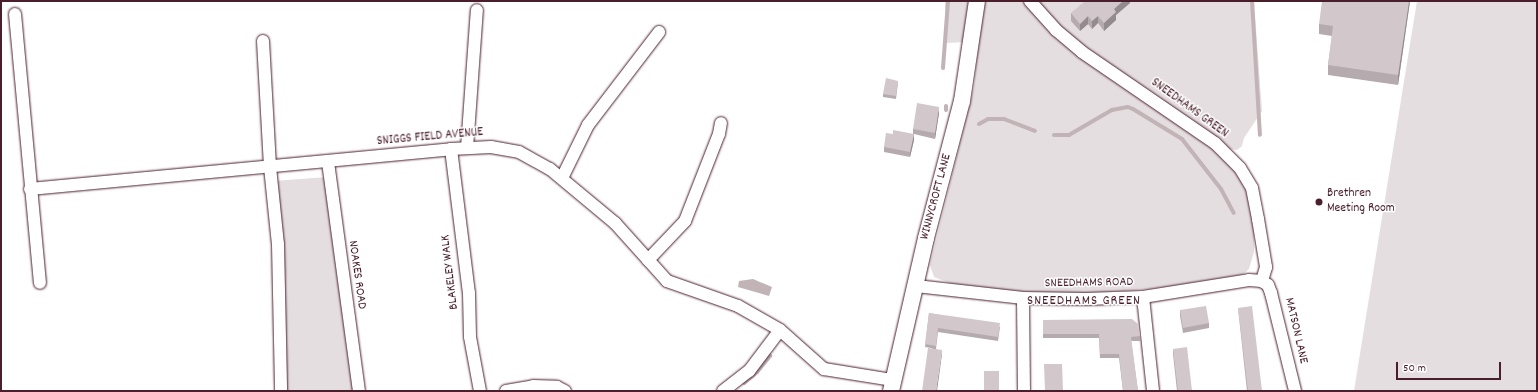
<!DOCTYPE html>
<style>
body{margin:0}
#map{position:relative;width:1538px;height:392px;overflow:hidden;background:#fff;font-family:Dekko,sans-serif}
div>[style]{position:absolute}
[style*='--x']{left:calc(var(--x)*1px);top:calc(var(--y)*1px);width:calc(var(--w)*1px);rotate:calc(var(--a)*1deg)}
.green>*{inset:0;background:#e5dee0}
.water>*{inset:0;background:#c1b3b6}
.stream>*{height:4px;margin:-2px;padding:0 2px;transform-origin:2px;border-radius:2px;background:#c1b3b6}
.roads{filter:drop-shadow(0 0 1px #4a1f2b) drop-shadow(0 0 1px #4a1f2b)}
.street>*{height:12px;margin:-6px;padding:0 6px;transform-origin:6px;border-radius:6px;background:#fff}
.secondary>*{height:16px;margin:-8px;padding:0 8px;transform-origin:8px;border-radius:8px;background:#fff}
.wall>*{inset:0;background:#b5abaf}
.shaded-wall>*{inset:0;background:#938b8e}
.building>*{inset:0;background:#d2c7cb}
.dots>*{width:11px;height:11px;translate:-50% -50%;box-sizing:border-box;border:2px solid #fff;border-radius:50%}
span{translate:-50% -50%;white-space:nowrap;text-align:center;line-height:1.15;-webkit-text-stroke:3px #fff;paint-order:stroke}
.street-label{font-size:13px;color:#4a1f2b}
.poi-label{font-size:13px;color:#4a1f2b}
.left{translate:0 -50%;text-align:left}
.neighbourhood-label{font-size:14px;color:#4a1f2b;letter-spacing:1px}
.frame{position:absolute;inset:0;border:2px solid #4a1f2b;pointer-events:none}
.scale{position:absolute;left:1396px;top:362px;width:105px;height:18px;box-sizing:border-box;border:2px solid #4a1f2b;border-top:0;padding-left:5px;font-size:12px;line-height:14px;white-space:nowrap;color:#4a1f2b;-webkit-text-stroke:3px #fff;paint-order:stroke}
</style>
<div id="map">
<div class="green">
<div style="clip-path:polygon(945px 1px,971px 1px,966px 42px,946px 43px)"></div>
<div style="clip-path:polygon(983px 1px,1024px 1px,1044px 21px,1196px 132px,1244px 180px,1254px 225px,1254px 252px,1249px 269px,1242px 275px,1229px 278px,1165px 288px,1081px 294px,1027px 293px,952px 284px,934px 277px,930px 265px,974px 87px)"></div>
<div style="clip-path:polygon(1037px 1px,1254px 1px,1262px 111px,1244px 138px,1242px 146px,1237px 150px,1229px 149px,1174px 108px,1116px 71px,1070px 36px)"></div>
<div style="clip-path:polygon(1417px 1px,1537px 1px,1537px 391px,1354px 391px)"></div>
<div style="clip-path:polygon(327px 177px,355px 391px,285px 391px,274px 181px)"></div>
</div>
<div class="water">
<div style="clip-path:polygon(753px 279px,772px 287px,769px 296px,738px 287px,739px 281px)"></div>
</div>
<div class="stream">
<div style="--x:1252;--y:1;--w:134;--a:86.6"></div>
<div style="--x:943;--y:68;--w:67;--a:-85.7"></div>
<div style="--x:946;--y:106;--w:4;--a:90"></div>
<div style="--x:979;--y:124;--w:10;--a:-29"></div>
<div style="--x:988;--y:119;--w:16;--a:0"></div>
<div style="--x:1004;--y:119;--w:33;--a:21"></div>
<div style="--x:1054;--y:135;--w:15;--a:0"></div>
<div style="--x:1069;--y:135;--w:50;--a:-30.2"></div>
<div style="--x:1112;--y:110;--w:16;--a:-11"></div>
<div style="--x:1128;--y:107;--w:5;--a:22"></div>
<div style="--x:1133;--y:109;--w:57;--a:31.5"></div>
<div style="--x:1182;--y:139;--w:63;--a:52"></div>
<div style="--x:1221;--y:189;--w:27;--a:62"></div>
<div style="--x:744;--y:383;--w:17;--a:-40"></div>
<div style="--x:757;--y:372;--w:21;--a:-51"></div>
</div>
<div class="roads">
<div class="street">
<div style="--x:1030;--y:1;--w:39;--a:48"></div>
<div style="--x:1056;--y:30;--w:34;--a:40"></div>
<div style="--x:1082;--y:52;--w:161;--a:34.4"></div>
<div style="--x:1215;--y:143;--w:35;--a:45"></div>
<div style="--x:1240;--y:168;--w:23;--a:59"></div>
<div style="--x:1252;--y:188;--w:32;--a:79"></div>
<div style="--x:1258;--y:219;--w:49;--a:80.5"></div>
<div style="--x:1266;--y:267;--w:15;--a:106"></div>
<div style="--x:15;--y:14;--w:270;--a:84.7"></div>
<div style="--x:263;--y:41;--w:126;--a:86.8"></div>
<div style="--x:270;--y:167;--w:77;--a:84.1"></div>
<div style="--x:278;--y:244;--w:147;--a:88.8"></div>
<div style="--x:467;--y:148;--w:138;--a:-85.9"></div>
<div style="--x:451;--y:149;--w:145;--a:82.9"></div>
<div style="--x:469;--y:293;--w:44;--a:88.7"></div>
<div style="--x:470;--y:337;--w:55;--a:79.5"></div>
<div style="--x:328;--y:162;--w:231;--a:82.3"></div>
<div style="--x:562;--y:178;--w:59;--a:-63.9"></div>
<div style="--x:588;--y:125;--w:117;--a:-52.6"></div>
<div style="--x:30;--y:189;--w:423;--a:-5.4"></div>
<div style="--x:451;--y:149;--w:40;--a:-2.9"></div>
<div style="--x:491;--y:147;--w:28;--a:10"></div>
<div style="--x:519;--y:152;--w:35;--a:29"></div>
<div style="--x:550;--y:169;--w:85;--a:39.7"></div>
<div style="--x:615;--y:223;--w:78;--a:48.1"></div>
<div style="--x:667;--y:281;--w:75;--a:19.4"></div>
<div style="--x:738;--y:306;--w:48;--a:29.7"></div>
<div style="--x:780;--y:330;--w:59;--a:41.6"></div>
<div style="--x:824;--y:369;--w:70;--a:9.1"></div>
<div style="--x:648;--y:260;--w:54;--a:-46.5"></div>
<div style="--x:685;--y:221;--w:93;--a:-68.7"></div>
<div style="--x:719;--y:134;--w:11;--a:-80"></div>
<div style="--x:916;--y:286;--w:108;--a:6.4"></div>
<div style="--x:1023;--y:298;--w:63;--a:0.9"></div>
<div style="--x:1086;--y:299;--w:57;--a:-2"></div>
<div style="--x:1143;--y:297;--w:107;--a:-9.1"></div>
<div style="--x:1249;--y:280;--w:13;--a:4"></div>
<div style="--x:1262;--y:281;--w:7;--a:34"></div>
<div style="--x:1268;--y:285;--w:9;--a:69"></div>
<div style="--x:1271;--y:293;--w:101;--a:76.2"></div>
<div style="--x:1143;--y:297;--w:95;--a:83.9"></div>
<div style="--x:1023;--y:298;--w:93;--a:89.4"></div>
<div style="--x:506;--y:391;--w:27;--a:-10"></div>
<div style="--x:533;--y:386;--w:24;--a:2"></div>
<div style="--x:557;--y:387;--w:9;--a:27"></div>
<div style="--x:723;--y:391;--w:33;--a:-38"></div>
<div style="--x:749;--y:371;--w:51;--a:-52.9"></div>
</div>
<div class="secondary">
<div style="--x:891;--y:391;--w:157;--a:-77.1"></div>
<div style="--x:926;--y:238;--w:142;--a:-75.3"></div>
<div style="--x:962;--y:101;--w:101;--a:-81.5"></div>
</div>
</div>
<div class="wall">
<div style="clip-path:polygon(1130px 1px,1130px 3px,1116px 15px,1116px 20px,1104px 31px,1098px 23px,1092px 29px,1088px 24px,1080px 31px,1071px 21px,1071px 13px)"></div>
<div style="clip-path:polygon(1410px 1px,1398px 85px,1328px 75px,1328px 65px,1332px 36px,1319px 34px,1319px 24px)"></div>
<div style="clip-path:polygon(898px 83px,896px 99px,883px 97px,883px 94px)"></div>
<div style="clip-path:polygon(939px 113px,935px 139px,914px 134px,914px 140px,910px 157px,884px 152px,884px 147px,893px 134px,913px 134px,913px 129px)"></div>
<div style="clip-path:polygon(1238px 308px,1262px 391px,1247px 391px)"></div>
<div style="clip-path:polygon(1180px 310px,1209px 323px,1209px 328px,1183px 333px,1180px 316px)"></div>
<div style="clip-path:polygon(929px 313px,1000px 327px,998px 341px,938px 332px,936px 349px,942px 354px,931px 348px,925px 347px)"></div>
<div style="clip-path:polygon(1043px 320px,1140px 336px,1140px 341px,1131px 341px,1138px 391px,1123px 391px,1119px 358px,1100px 358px,1099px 338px,1043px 338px)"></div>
<div style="clip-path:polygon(1173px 349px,1192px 391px,1177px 391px,1173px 354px)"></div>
</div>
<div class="shaded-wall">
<div style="clip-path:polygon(1123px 1px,1130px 1px,1130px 3px,1116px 15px,1116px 20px,1104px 31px,1104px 23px,1114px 9px)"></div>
<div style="clip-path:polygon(1409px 1px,1410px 1px,1398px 85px,1398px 75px)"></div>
<div style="clip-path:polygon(1088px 16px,1088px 24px,1080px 31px,1080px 24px)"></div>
<div style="clip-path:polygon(1098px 16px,1098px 23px,1092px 29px,1092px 21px)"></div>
<div style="clip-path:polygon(939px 107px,939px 113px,935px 139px,935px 133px)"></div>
<div style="clip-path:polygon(914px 134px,914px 140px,910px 157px,910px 152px)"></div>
<div style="clip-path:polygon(942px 350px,942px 354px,937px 391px,936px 391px)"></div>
</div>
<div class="building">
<div style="clip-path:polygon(1085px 1px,1123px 1px,1114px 9px,1116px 12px,1104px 23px,1098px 16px,1092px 21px,1088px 16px,1080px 24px,1071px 13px)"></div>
<div style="clip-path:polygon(1322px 1px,1409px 1px,1398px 75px,1328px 65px,1333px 26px,1319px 24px)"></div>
<div style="clip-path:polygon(886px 78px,898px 81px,896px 96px,883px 94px)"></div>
<div style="clip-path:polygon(917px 103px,939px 107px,935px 133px,913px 129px)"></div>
<div style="clip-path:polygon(893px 130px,914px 134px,910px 152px,884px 147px,886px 133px,893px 134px)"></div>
<div style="clip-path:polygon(1206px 306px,1209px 323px,1183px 328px,1180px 310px)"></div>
<div style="clip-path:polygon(1252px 306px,1262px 391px,1248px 391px,1238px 308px)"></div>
<div style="clip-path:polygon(929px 313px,1000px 323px,998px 337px,938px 328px,936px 346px,925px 344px)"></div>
<div style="clip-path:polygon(1132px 319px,1138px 324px,1140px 336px,1131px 337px,1138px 391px,1123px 391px,1119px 354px,1100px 354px,1099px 334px,1043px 334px,1043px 320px)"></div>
<div style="clip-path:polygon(1187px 347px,1192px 391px,1178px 391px,1173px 349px)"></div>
<div style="clip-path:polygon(928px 348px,942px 350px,936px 391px,922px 391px)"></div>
<div style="clip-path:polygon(1044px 364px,1062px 364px,1063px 391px,1045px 391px)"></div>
<div style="clip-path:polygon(984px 371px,999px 371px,999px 391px,984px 391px)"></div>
</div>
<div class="dots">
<div style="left:1319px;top:202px;background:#4a1f2b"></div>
</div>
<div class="street-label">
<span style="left:1189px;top:109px;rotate:36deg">SNEEDHAMS GREEN</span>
<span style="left:430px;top:138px;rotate:-5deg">SNIGGS FIELD AVENUE</span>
<span style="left:937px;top:197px;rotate:-75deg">WINNYCROFT LANE</span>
<span style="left:451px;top:272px;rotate:-97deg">BLAKELEY WALK</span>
<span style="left:356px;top:275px;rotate:82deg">NOAKES ROAD</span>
<span style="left:1089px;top:284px;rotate:-1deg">SNEEDHAMS ROAD</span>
<span style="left:1295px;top:331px;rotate:77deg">MATSON LANE</span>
</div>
<div class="poi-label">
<span class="left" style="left:1327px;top:202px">Brethren<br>Meeting Room</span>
</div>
<div class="neighbourhood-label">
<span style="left:1084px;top:301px">SNEEDHAMS GREEN</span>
</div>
<div class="frame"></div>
<div class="scale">50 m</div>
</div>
